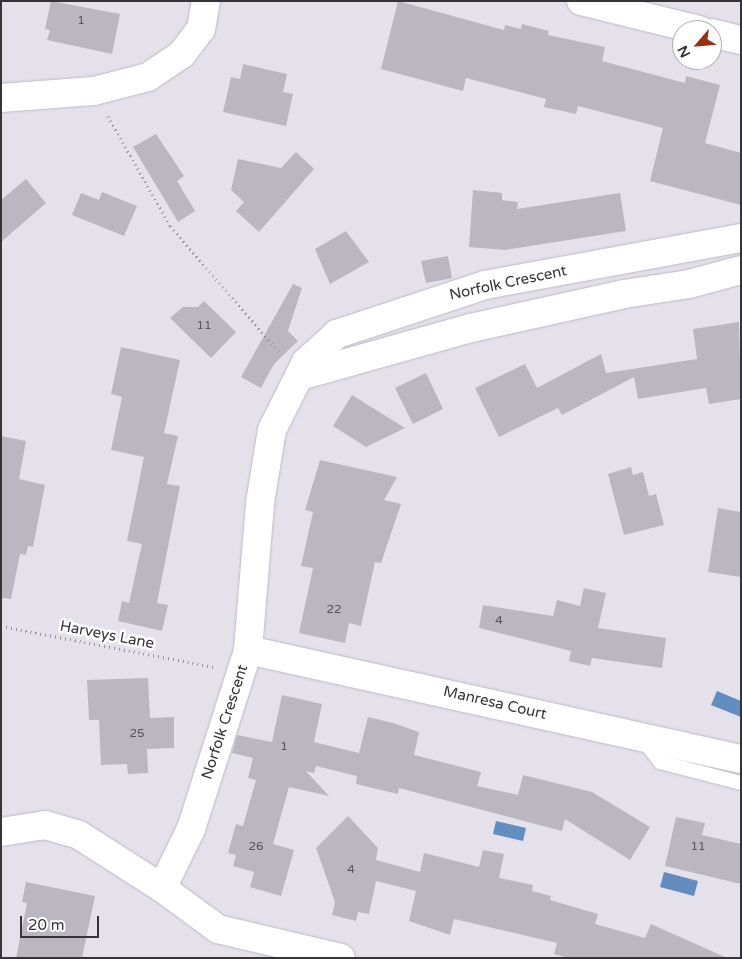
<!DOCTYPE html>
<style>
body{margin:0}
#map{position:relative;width:742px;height:959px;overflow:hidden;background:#e5e1eb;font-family:"Varela Round",sans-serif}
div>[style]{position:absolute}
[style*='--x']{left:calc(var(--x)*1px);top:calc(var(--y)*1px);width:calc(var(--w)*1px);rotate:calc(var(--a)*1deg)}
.water>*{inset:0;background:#618ebf}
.building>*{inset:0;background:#bbb7c1}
.path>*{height:3px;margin-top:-1.5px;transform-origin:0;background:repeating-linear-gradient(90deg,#959299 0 1px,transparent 0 5px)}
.roads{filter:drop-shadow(0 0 1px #bebac3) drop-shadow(0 0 1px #bebac3)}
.service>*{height:14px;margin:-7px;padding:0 7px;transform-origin:7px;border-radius:7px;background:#fff}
.minor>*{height:28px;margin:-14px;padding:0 14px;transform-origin:14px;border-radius:14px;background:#fff}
span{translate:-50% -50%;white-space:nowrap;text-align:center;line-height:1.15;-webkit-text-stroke:5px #fff;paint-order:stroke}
.number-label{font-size:12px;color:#56555a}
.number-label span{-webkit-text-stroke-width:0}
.street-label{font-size:15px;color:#353437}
.frame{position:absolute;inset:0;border:2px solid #353437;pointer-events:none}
.north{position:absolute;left:672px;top:20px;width:50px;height:50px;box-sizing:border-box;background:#fff;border:1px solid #aeaeaf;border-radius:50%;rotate:243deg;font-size:14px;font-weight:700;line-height:20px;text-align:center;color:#353437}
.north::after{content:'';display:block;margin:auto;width:18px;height:22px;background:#983113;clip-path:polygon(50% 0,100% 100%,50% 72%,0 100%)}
.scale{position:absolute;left:20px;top:916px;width:79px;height:22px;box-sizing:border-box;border:2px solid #353437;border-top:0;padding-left:6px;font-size:15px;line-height:18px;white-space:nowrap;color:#353437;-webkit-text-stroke:4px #fff;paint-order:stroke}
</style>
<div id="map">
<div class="water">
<div style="clip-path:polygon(717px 691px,741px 701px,741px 717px,711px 705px)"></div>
<div style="clip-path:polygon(496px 821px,526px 828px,523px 841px,493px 834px)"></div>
<div style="clip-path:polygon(664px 872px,698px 881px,694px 896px,660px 887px)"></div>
</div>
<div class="building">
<div style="clip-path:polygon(51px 1px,120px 14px,112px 54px,47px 40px,50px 30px,45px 29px)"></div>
<div style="clip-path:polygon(398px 1px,504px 30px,505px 25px,521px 29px,522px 24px,549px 31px,548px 35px,605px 47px,602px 61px,685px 83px,686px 76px,720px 85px,705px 143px,741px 153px,741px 205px,650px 181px,663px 128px,578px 106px,576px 114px,544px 107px,546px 99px,466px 78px,463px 91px,381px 69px)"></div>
<div style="clip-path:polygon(243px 64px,287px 74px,283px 92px,293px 94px,286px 126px,223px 112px,231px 77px,240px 79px)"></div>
<div style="clip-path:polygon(156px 134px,184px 176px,177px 181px,195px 211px,178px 222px,133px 147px)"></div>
<div style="clip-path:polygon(296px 152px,314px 169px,259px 232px,236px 211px,244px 202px,231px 190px,238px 159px,281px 168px)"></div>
<div style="clip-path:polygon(26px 179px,46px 203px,1px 242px,1px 200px)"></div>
<div style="clip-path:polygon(473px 190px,502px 193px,502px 200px,518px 202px,517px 209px,620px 193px,626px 231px,505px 250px,469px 247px)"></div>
<div style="clip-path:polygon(102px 192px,137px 206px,124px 236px,72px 215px,81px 193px,99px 200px)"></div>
<div style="clip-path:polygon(346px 231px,369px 262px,330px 284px,315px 249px)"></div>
<div style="clip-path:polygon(448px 256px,452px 278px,426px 283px,421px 261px)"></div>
<div style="clip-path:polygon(293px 284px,302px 288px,288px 331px,298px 341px,274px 364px,261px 388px,241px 377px)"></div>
<div style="clip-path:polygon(204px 301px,236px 332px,211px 358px,170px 318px,183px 307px,198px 307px)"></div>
<div style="clip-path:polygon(739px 322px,741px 399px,709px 404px,706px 388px,638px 399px,634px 377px,562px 415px,558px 408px,499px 437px,475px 388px,525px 364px,537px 388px,601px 354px,606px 373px,697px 359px,693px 329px)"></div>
<div style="clip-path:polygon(121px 347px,180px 360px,164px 433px,178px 436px,167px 484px,180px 486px,157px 603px,168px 605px,162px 631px,118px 621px,122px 601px,129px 603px,142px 544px,127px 541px,144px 457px,111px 450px,122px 397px,111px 394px)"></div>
<div style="clip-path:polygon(426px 373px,443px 409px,413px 424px,395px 388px)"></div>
<div style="clip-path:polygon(352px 395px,405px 428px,366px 447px,333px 426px)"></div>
<div style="clip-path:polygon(1px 436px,26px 441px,19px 479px,45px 485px,33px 547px,28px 546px,26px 555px,20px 554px,11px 599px,1px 598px)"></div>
<div style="clip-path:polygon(320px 460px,397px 477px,384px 500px,401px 504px,381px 563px,375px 562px,361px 626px,349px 623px,345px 643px,299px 633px,313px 568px,301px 566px,313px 512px,305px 510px)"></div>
<div style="clip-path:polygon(631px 467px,633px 475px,643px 472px,649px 496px,656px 494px,664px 525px,624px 535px,608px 474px)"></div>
<div style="clip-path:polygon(718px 508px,741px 512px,741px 577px,708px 572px)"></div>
<div style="clip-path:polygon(584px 588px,606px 593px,598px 628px,666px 638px,662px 668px,592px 658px,590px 666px,569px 661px,571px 651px,479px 628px,483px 605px,553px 616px,557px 600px,580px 606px)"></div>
<div style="clip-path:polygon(148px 678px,150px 718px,174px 717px,174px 748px,147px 749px,148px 773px,128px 774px,127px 764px,101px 765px,99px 720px,89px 720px,87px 680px)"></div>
<div style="clip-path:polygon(282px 695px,322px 704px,314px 742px,359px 753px,368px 717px,393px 723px,419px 732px,414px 755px,481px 772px,477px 786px,518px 795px,523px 775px,592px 792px,650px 827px,630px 860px,565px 819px,562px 831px,399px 788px,398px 794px,356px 784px,357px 776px,316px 766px,314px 773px,306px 771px,329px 796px,289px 787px,273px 844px,294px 850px,281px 896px,250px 887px,254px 872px,233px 866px,236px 855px,228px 853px,236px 824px,243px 826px,256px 780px,248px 778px,253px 758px,232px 753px,237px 735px,272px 742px)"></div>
<div style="clip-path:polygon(348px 816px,378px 848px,376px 860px,420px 872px,424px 853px,479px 867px,483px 850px,504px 854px,499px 878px,533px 885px,532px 891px,551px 896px,550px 900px,598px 914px,595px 924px,645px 938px,651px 924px,727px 958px,568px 958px,554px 954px,557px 943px,454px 919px,450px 935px,409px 921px,416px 891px,376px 881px,369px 914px,358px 912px,356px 921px,332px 915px,335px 902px,316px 848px)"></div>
<div style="clip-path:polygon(676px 817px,705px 823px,702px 835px,741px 844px,741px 884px,665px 866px)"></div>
<div style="clip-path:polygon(26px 882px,95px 896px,82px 958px,16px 958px,27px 903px,22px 902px)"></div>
</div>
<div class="path">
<div style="--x:108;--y:116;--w:126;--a:60.6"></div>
<div style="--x:170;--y:226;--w:169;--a:49.1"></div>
<div style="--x:1;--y:626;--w:216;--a:10.9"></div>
</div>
<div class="roads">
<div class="service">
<div style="--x:643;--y:740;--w:28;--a:52"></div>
<div style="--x:660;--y:762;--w:84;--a:14.5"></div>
</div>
<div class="minor">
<div style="--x:581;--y:1;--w:122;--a:13.8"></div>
<div style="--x:712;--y:33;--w:30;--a:14"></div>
<div style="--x:1;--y:98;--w:93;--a:-4.3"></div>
<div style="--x:94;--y:91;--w:56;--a:-14.5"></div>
<div style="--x:148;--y:77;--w:41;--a:-34.1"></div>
<div style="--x:182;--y:54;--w:31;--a:-53"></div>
<div style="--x:201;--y:29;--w:28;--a:-80"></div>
<div style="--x:300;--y:376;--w:178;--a:-15.7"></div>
<div style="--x:471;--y:328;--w:157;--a:-12.5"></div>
<div style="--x:624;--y:294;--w:66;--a:-8.7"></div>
<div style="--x:689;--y:284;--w:54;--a:-15.1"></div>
<div style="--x:248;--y:650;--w:505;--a:12.47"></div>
<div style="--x:1;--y:832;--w:45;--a:-9"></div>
<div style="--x:45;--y:825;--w:35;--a:16"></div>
<div style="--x:79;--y:835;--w:98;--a:32.6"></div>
<div style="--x:162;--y:888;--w:66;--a:-63.8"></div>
<div style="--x:191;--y:829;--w:188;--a:-72.3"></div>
<div style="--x:248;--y:650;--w:147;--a:-85.3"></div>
<div style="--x:260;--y:503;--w:74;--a:-80.7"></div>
<div style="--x:272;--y:430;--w:76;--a:-63.4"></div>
<div style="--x:306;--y:362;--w:42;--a:-42.1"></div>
<div style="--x:337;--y:334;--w:156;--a:-18.3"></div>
<div style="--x:485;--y:285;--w:260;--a:-10.4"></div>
<div style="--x:162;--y:888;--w:69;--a:36.2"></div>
<div style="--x:218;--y:929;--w:126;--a:13.3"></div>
</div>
</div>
<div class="number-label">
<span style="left:81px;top:21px">1</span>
<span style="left:204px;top:326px">11</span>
<span style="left:334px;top:610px">22</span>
<span style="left:499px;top:621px">4</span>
<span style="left:137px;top:734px">25</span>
<span style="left:284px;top:747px">1</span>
<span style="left:256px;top:847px">26</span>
<span style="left:698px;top:847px">11</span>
<span style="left:351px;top:870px">4</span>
</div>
<div class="street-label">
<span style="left:508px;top:283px;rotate:-12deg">Norfolk Crescent</span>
<span style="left:107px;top:635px;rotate:11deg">Harveys Lane</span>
<span style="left:495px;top:703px;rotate:13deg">Manresa Court</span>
<span style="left:225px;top:722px;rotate:-72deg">Norfolk Crescent</span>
</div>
<div class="frame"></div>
<div class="north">N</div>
<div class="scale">20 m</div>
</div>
